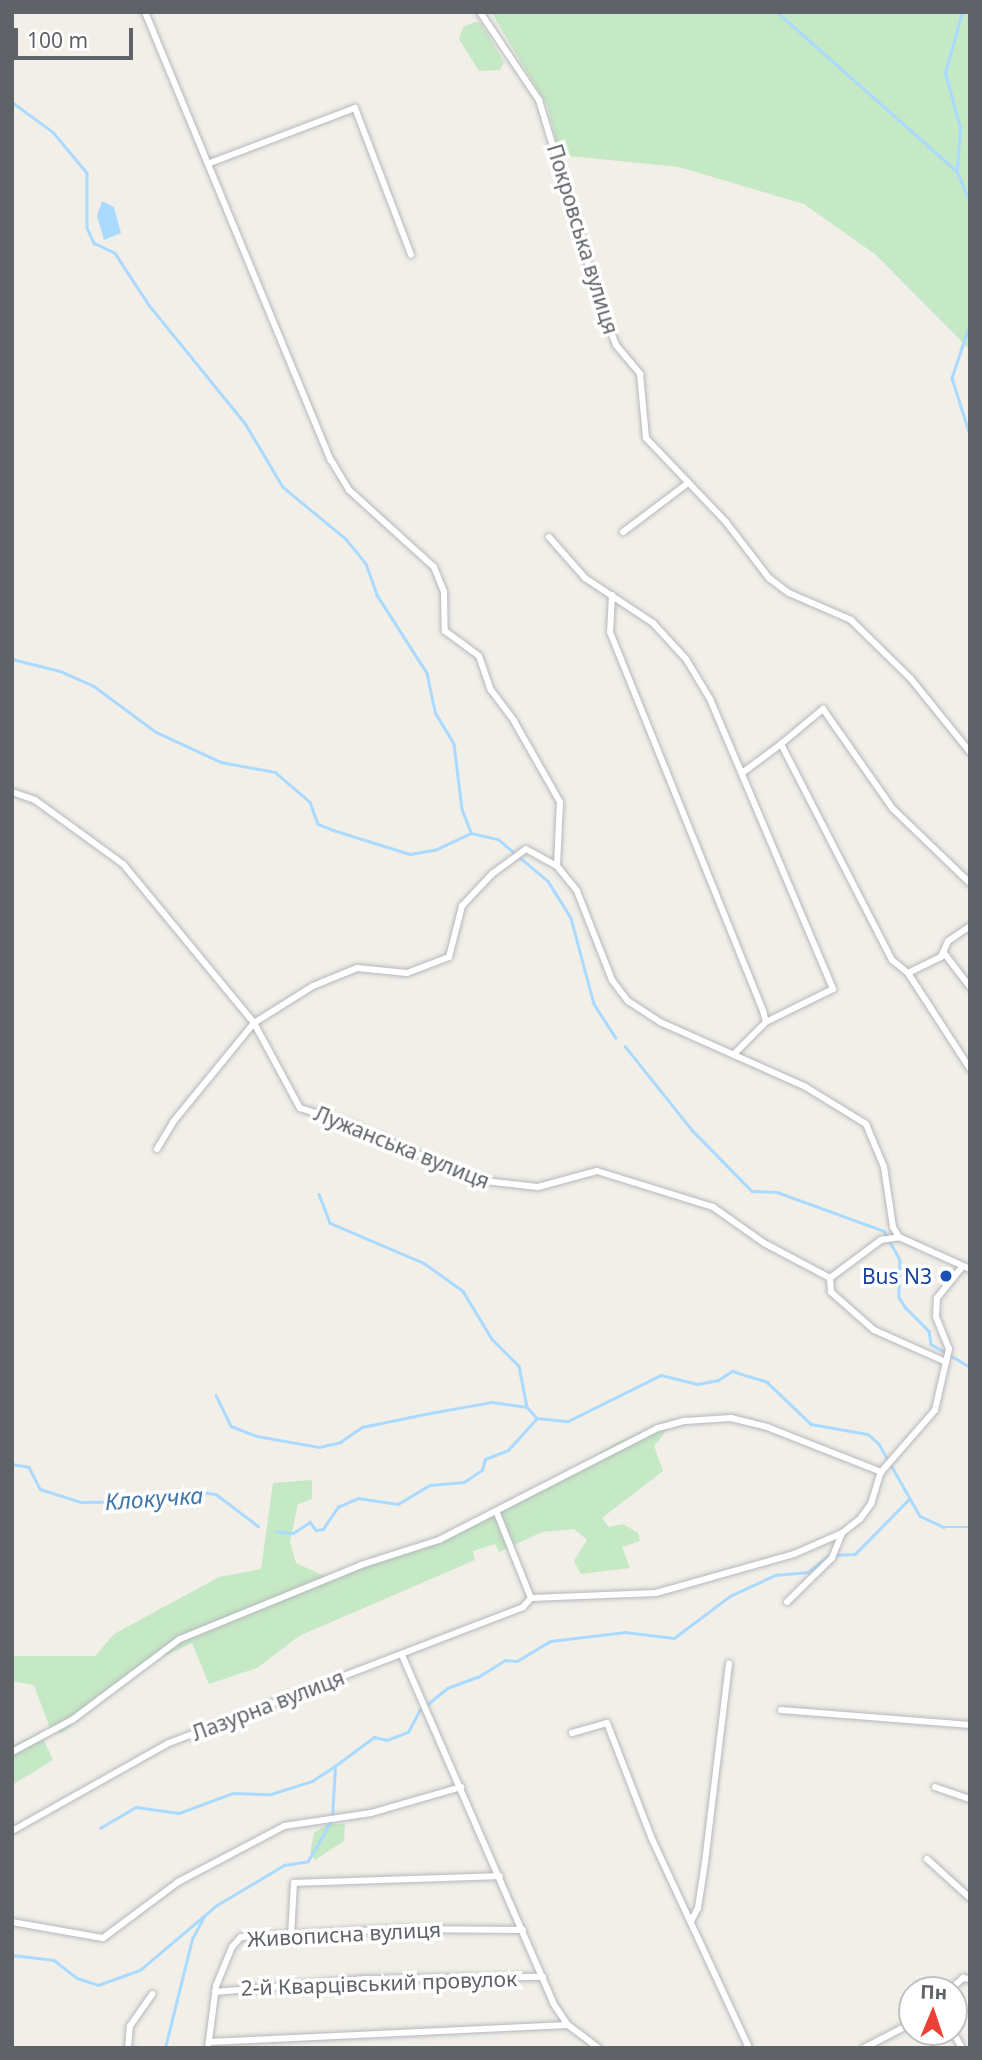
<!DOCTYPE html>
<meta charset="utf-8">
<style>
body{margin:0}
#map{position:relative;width:982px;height:2060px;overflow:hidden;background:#f1efe8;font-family:"Noto Sans",sans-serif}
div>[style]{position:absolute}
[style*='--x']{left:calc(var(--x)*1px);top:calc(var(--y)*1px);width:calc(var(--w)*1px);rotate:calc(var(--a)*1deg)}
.green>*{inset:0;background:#c5e8c5}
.water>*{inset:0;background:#aadaff}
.stream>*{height:2.5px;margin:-1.25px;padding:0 1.25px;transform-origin:1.25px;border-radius:1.25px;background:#aadaff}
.roads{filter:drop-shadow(0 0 2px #b5b8bc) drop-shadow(0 0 2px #b5b8bc)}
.minor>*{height:6px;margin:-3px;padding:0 3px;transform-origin:3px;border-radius:3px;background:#fff}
.dots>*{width:19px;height:19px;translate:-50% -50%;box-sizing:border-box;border:4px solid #fff;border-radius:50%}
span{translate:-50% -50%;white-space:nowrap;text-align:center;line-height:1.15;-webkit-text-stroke:7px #fff;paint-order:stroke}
.street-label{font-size:21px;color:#5f6368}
.transit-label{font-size:21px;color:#164399}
.right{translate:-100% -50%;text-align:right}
.water-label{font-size:23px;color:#4174aa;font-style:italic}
.frame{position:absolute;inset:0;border:14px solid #5f6368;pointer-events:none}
.north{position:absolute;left:898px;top:1976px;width:70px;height:70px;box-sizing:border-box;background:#fff;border:2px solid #bfc1c3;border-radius:50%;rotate:2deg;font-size:19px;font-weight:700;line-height:28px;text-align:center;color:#5f6368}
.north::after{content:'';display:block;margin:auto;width:24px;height:32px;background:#ea4335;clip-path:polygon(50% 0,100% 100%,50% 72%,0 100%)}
.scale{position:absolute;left:14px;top:28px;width:119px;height:32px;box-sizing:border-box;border:4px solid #5f6368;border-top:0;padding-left:9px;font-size:21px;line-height:24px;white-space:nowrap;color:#5f6368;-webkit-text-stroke:5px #fff;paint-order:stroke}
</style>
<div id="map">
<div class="green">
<div style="clip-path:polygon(491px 12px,970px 12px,970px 350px,876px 255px,804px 204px,679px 167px,560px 155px,547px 105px)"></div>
<div style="clip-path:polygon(475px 22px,481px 23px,504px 62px,500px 70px,479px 71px,459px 39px,463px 27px)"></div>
<div style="clip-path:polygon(666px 1421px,668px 1429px,654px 1446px,663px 1471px,602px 1518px,609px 1527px,623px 1524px,638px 1533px,640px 1541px,622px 1547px,630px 1568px,581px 1574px,574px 1561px,587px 1540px,574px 1529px,542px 1532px,499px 1552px,495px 1544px,473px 1551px,475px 1560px,299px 1636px,257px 1668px,209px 1684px,192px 1643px,158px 1659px,62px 1733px,51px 1731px,34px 1685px,12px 1681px,12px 1656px,95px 1656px,114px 1634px,219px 1577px,261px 1569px,273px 1483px,312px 1480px,312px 1499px,298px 1504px,290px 1542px,296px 1563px,324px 1576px,460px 1529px,516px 1503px,618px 1442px)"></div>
<div style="clip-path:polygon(40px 1732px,53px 1760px,12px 1785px,12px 1746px)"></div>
<div style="clip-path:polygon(327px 1824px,345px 1824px,344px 1841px,315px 1860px,310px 1853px,314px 1833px)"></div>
</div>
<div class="water">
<div style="clip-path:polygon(102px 201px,114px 207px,121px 233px,104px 240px,97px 216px)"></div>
</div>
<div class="stream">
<div style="--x:777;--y:12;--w:240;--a:41.5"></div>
<div style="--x:957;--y:171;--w:34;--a:67"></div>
<div style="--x:12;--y:102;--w:51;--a:36.2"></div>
<div style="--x:53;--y:132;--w:53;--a:50.3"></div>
<div style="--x:87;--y:173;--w:55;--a:90"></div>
<div style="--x:87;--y:228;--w:17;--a:65"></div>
<div style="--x:94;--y:243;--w:23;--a:25"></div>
<div style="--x:115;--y:253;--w:62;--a:56.8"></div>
<div style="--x:149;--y:305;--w:152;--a:50.9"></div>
<div style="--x:245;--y:423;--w:74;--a:59.3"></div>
<div style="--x:283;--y:487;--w:82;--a:39.5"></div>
<div style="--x:346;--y:539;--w:32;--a:51"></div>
<div style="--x:366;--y:564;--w:33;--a:70"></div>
<div style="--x:377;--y:595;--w:93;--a:57.3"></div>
<div style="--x:427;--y:673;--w:40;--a:78"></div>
<div style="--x:435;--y:712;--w:37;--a:59"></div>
<div style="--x:454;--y:744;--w:65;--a:83"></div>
<div style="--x:462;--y:809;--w:26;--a:69"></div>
<div style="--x:957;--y:169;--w:41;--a:-85.8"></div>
<div style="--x:960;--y:128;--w:57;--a:-105.3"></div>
<div style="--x:945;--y:73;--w:63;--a:-74.4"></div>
<div style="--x:970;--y:324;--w:57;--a:108.4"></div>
<div style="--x:952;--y:378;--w:60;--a:72.5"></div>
<div style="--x:12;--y:659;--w:49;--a:14"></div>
<div style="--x:60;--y:671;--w:37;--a:24"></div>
<div style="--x:94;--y:686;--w:77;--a:36.6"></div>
<div style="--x:156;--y:732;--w:72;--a:24.8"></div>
<div style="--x:221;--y:762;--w:55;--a:10.5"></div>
<div style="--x:275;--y:772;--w:46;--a:40.6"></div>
<div style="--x:310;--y:802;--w:23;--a:70"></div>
<div style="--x:318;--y:824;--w:16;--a:22"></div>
<div style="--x:333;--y:830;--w:81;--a:17.3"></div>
<div style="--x:410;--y:854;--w:27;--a:-10"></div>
<div style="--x:437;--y:849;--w:38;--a:-25"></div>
<div style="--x:471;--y:833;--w:28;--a:13"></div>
<div style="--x:498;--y:839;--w:65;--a:40"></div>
<div style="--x:548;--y:881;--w:44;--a:58.1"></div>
<div style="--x:571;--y:918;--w:89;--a:75"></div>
<div style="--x:594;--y:1004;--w:40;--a:57.1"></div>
<div style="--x:625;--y:1046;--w:107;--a:51.4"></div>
<div style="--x:692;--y:1130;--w:86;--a:45.5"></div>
<div style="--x:752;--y:1191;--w:25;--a:2"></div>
<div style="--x:777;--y:1192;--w:114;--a:20"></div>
<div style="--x:884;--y:1231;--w:33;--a:61"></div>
<div style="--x:900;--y:1260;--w:37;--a:92"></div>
<div style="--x:899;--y:1297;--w:13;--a:58"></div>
<div style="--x:906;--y:1308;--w:33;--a:45"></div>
<div style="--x:929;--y:1331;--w:13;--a:81"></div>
<div style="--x:931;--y:1344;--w:45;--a:30.5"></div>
<div style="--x:319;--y:1194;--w:31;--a:69"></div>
<div style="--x:330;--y:1223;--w:102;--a:23.1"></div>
<div style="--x:424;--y:1263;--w:48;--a:35.7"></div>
<div style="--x:463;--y:1291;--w:56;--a:58.9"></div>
<div style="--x:492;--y:1339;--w:38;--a:45"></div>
<div style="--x:519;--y:1366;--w:42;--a:79"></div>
<div style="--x:527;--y:1407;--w:15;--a:48"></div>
<div style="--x:216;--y:1395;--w:34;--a:64"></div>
<div style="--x:231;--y:1426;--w:28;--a:21"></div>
<div style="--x:257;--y:1436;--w:63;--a:10.1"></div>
<div style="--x:319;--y:1447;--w:22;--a:-13"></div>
<div style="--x:340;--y:1442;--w:27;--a:-34"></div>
<div style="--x:362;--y:1427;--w:69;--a:-11.6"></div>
<div style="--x:430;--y:1413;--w:63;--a:-10.1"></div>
<div style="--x:492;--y:1402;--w:35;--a:8"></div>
<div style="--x:12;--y:1464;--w:17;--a:10"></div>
<div style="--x:29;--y:1467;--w:25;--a:63"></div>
<div style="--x:40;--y:1489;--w:43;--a:17.6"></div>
<div style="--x:81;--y:1502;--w:93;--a:-0.6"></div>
<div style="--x:174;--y:1501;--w:24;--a:-24"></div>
<div style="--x:196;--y:1491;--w:20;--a:9"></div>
<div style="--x:216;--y:1494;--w:53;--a:37.3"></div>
<div style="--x:276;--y:1531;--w:17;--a:7"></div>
<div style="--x:293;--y:1533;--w:20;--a:-33"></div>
<div style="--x:310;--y:1522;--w:10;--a:53"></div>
<div style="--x:316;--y:1530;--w:7;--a:-8"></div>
<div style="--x:323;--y:1529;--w:27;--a:-56"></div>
<div style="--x:338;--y:1507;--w:22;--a:-24"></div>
<div style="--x:358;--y:1498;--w:40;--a:8.5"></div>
<div style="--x:398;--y:1504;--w:37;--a:-31"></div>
<div style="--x:430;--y:1485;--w:34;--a:-5"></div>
<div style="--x:464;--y:1482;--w:22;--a:-34"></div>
<div style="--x:482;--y:1470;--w:11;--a:-75"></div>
<div style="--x:485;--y:1459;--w:25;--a:-21"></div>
<div style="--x:508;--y:1450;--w:43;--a:-47.8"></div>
<div style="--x:537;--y:1418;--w:31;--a:6"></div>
<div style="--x:568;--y:1421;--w:104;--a:-26.3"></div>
<div style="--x:661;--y:1375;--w:38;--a:14"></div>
<div style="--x:698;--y:1384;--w:20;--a:-11"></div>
<div style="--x:718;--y:1380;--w:17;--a:-33"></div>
<div style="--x:732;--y:1371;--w:37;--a:17"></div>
<div style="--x:767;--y:1382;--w:61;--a:43.7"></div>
<div style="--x:811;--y:1424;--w:58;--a:10"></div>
<div style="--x:868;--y:1434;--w:15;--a:42"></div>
<div style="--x:879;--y:1444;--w:83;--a:60.3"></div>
<div style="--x:920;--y:1516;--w:26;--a:25"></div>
<div style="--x:944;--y:1527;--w:26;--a:0"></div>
<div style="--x:332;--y:1818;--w:52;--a:-86.7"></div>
<div style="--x:335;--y:1766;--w:49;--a:-36.6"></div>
<div style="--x:374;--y:1737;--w:13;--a:13"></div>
<div style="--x:387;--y:1740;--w:22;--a:-21"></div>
<div style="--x:408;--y:1732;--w:24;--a:-62"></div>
<div style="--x:419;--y:1711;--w:36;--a:-39"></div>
<div style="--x:447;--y:1688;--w:33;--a:-20"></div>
<div style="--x:478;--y:1677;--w:32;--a:-32"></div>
<div style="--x:505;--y:1660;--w:12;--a:5"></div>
<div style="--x:517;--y:1661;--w:39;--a:-31"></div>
<div style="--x:550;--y:1641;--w:76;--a:-6.8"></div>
<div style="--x:625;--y:1632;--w:49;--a:7"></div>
<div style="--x:674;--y:1638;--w:70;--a:-36.9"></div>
<div style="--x:730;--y:1596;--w:50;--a:-25"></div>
<div style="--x:775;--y:1575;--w:33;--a:-5"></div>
<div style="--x:808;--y:1572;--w:28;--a:-38"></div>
<div style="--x:830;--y:1555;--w:25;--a:-2"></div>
<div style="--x:855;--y:1554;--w:76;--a:-45.5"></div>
<div style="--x:100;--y:1828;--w:42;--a:-30.3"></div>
<div style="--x:136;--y:1807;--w:43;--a:7.9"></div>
<div style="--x:179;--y:1813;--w:58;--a:-20.3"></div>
<div style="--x:233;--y:1793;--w:38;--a:2"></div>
<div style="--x:271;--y:1794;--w:43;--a:-17.6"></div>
<div style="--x:312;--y:1781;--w:27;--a:-33"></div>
<div style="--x:12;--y:1955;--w:42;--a:6.8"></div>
<div style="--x:54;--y:1960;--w:29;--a:38"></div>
<div style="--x:77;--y:1978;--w:22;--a:18"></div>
<div style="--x:98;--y:1985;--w:45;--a:-19.7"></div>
<div style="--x:140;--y:1970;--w:101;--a:-40.2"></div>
<div style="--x:217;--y:1905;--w:78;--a:-30.8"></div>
<div style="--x:284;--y:1865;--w:24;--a:-9"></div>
<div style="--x:308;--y:1861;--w:46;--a:-60.1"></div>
<div style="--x:165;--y:2048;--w:112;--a:-76.1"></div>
<div style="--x:192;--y:1939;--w:27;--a:-62"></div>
</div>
<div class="roads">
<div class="minor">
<div style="--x:145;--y:12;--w:485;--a:67.5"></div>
<div style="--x:331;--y:460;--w:35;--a:59"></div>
<div style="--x:349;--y:490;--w:115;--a:42.2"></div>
<div style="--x:434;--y:567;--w:27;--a:68"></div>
<div style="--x:444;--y:592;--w:39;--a:89"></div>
<div style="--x:445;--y:631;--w:42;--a:36.3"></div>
<div style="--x:479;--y:656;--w:36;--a:71"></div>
<div style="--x:491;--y:690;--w:39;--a:53"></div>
<div style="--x:514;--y:721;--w:93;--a:60.4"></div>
<div style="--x:560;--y:802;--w:64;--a:92.7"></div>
<div style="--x:480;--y:12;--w:106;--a:56.2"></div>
<div style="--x:539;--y:100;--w:206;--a:73.3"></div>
<div style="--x:598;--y:297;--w:51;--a:69.4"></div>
<div style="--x:616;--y:345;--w:38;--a:50"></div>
<div style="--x:640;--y:374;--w:64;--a:84.6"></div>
<div style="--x:646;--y:438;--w:116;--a:46.4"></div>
<div style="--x:726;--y:522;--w:71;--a:52.5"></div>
<div style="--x:769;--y:578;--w:25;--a:37"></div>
<div style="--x:789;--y:593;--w:68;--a:23.5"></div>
<div style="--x:851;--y:620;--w:84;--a:44.5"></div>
<div style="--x:911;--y:679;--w:94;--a:51.1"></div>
<div style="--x:210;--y:163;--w:155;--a:-20.8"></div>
<div style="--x:355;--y:108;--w:157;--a:69.1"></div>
<div style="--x:623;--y:532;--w:80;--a:-36.9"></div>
<div style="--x:549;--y:537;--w:55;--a:48.7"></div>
<div style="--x:585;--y:578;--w:82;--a:33.5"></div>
<div style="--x:653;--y:623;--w:49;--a:47.5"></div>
<div style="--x:686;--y:659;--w:47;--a:59"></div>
<div style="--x:710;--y:699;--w:315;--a:67"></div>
<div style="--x:833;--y:989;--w:75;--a:153.8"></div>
<div style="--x:612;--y:595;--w:37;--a:93"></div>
<div style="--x:610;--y:632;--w:409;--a:68"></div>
<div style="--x:763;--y:1011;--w:11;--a:75"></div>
<div style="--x:766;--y:1022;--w:44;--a:135"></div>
<div style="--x:781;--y:744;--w:55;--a:-39.8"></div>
<div style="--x:823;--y:709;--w:122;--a:55"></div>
<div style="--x:893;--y:809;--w:107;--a:43.9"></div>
<div style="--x:742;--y:773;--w:49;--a:-36.6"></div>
<div style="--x:781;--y:744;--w:243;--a:62.8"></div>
<div style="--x:892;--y:960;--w:21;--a:39"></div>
<div style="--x:908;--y:973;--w:114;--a:57.1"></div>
<div style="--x:12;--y:792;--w:24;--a:19"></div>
<div style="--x:35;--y:800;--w:109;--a:36"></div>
<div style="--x:123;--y:864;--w:206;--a:50.5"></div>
<div style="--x:254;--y:1023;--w:97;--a:61.6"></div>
<div style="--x:300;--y:1108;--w:52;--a:17.7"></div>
<div style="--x:350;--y:1124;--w:138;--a:24"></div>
<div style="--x:476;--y:1180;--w:62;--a:6.4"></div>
<div style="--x:538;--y:1187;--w:61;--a:-15.2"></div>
<div style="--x:597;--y:1171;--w:121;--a:17.2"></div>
<div style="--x:713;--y:1207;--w:62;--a:35.2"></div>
<div style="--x:764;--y:1243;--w:75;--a:27.9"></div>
<div style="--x:830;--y:1278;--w:64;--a:-36.7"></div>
<div style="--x:881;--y:1240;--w:18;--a:-9"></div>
<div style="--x:944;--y:953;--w:43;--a:52.6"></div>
<div style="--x:908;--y:973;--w:37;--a:-26"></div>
<div style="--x:941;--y:957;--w:17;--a:-66"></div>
<div style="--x:948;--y:941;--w:27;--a:-34"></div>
<div style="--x:157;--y:1149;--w:31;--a:-59"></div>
<div style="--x:173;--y:1122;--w:128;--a:-50.7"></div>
<div style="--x:254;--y:1023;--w:70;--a:-32.1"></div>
<div style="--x:313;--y:986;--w:48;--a:-22.2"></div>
<div style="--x:357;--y:968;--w:50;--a:5.7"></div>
<div style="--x:407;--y:973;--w:45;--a:-20.9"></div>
<div style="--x:449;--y:957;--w:53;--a:-75.7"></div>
<div style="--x:462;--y:906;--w:44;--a:-46.8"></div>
<div style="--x:492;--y:874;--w:42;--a:-36.3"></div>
<div style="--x:526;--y:849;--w:35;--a:29"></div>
<div style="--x:557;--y:866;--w:32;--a:51"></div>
<div style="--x:577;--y:891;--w:96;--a:68.5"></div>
<div style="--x:612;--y:980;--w:26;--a:53"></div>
<div style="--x:628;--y:1001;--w:38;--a:33"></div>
<div style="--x:660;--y:1022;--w:158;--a:24"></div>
<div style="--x:804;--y:1086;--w:73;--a:31.5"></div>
<div style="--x:866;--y:1124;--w:47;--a:67.3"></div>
<div style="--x:884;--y:1167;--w:61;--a:81.5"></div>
<div style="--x:893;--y:1227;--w:12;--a:59"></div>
<div style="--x:899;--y:1237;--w:78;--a:24.3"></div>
<div style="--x:830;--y:1278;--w:14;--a:86"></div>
<div style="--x:831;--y:1292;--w:57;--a:41.5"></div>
<div style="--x:874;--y:1330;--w:79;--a:24"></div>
<div style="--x:531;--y:1598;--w:125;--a:-2.3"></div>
<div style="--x:656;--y:1593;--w:143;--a:-15.8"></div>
<div style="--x:794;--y:1554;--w:52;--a:-23.6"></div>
<div style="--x:842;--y:1533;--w:23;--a:-38"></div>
<div style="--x:860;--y:1519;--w:19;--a:-54"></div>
<div style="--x:871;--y:1504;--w:34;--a:-73"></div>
<div style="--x:787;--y:1602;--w:63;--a:-44.4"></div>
<div style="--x:832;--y:1558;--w:27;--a:-68"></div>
<div style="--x:402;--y:1655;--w:379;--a:66.5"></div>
<div style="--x:553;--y:2003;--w:27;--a:56"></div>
<div style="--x:568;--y:2025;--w:38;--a:37"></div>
<div style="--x:781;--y:1710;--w:190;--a:4.5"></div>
<div style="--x:572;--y:1733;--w:36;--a:-16"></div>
<div style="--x:607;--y:1723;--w:124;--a:68.8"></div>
<div style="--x:652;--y:1839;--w:230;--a:65.1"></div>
<div style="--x:12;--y:1752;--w:68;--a:-28.1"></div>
<div style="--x:72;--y:1720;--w:135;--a:-36.9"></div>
<div style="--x:180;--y:1639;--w:196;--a:-22.2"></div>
<div style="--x:361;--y:1565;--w:82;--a:-17.8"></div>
<div style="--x:439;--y:1540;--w:246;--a:-27.1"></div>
<div style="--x:658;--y:1428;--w:28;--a:-15"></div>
<div style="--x:685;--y:1421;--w:46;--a:-3.7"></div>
<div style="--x:731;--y:1418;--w:37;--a:14"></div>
<div style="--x:767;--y:1427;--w:123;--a:21.5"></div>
<div style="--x:881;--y:1472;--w:82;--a:-48.9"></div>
<div style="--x:935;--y:1410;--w:63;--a:-77.1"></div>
<div style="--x:949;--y:1349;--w:35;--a:-112"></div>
<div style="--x:936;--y:1317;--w:19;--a:-87"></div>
<div style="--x:937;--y:1298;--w:38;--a:-51"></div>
<div style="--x:935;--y:1787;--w:37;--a:19"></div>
<div style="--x:12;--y:1831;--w:180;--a:-29.3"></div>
<div style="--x:169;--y:1743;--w:379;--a:-21"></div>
<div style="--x:523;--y:1607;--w:12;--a:-48"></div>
<div style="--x:531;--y:1598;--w:92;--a:-111.8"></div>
<div style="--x:927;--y:1859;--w:58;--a:42.2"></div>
<div style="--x:691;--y:1921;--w:15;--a:-62"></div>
<div style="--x:698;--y:1908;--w:47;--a:-81.3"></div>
<div style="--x:705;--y:1862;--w:200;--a:-83.1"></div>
<div style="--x:12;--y:1922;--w:92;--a:10"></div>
<div style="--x:103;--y:1938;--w:94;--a:-36.7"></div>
<div style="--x:178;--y:1882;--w:120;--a:-27.8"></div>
<div style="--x:284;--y:1826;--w:88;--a:-8.5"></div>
<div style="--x:371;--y:1813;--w:94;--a:-16.1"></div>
<div style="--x:291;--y:1936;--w:53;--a:-86.8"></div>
<div style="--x:294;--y:1883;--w:206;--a:-1.9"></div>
<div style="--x:950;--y:1990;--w:18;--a:-43"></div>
<div style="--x:963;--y:1978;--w:7;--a:8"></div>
<div style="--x:215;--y:1992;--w:154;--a:-4.9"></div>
<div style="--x:368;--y:1979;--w:175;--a:-0.7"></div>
<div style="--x:953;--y:2032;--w:18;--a:61"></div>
<div style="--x:209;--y:2042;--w:359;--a:-2.7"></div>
<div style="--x:128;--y:2048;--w:22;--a:-85"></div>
<div style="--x:130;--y:2026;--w:39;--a:-55"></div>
<div style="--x:208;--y:2048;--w:63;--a:-82.6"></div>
<div style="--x:216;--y:1986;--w:42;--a:-67.7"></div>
<div style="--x:232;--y:1947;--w:13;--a:-48"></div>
<div style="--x:241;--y:1937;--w:158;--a:-2.9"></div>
<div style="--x:399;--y:1929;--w:124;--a:0.5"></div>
<div style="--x:864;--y:2048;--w:54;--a:-27.5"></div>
</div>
</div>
<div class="dots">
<div style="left:946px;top:1276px;background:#1a4fb4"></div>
</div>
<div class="street-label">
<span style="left:583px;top:239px;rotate:73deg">Покровська вулиця</span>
<span style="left:402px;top:1147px;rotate:22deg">Лужанська вулиця</span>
<span style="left:268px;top:1705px;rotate:-21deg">Лазурна вулиця</span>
<span style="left:344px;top:1934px;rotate:-3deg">Живописна вулиця</span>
<span style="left:379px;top:1983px;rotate:-2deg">2-й Кварцівський провулок</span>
</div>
<div class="transit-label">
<span class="right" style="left:932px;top:1276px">Bus N3</span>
</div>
<div class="water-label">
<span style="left:154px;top:1498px;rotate:-4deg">Клокучка</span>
</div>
<div class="frame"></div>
<div class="north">Пн</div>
<div class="scale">100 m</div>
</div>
